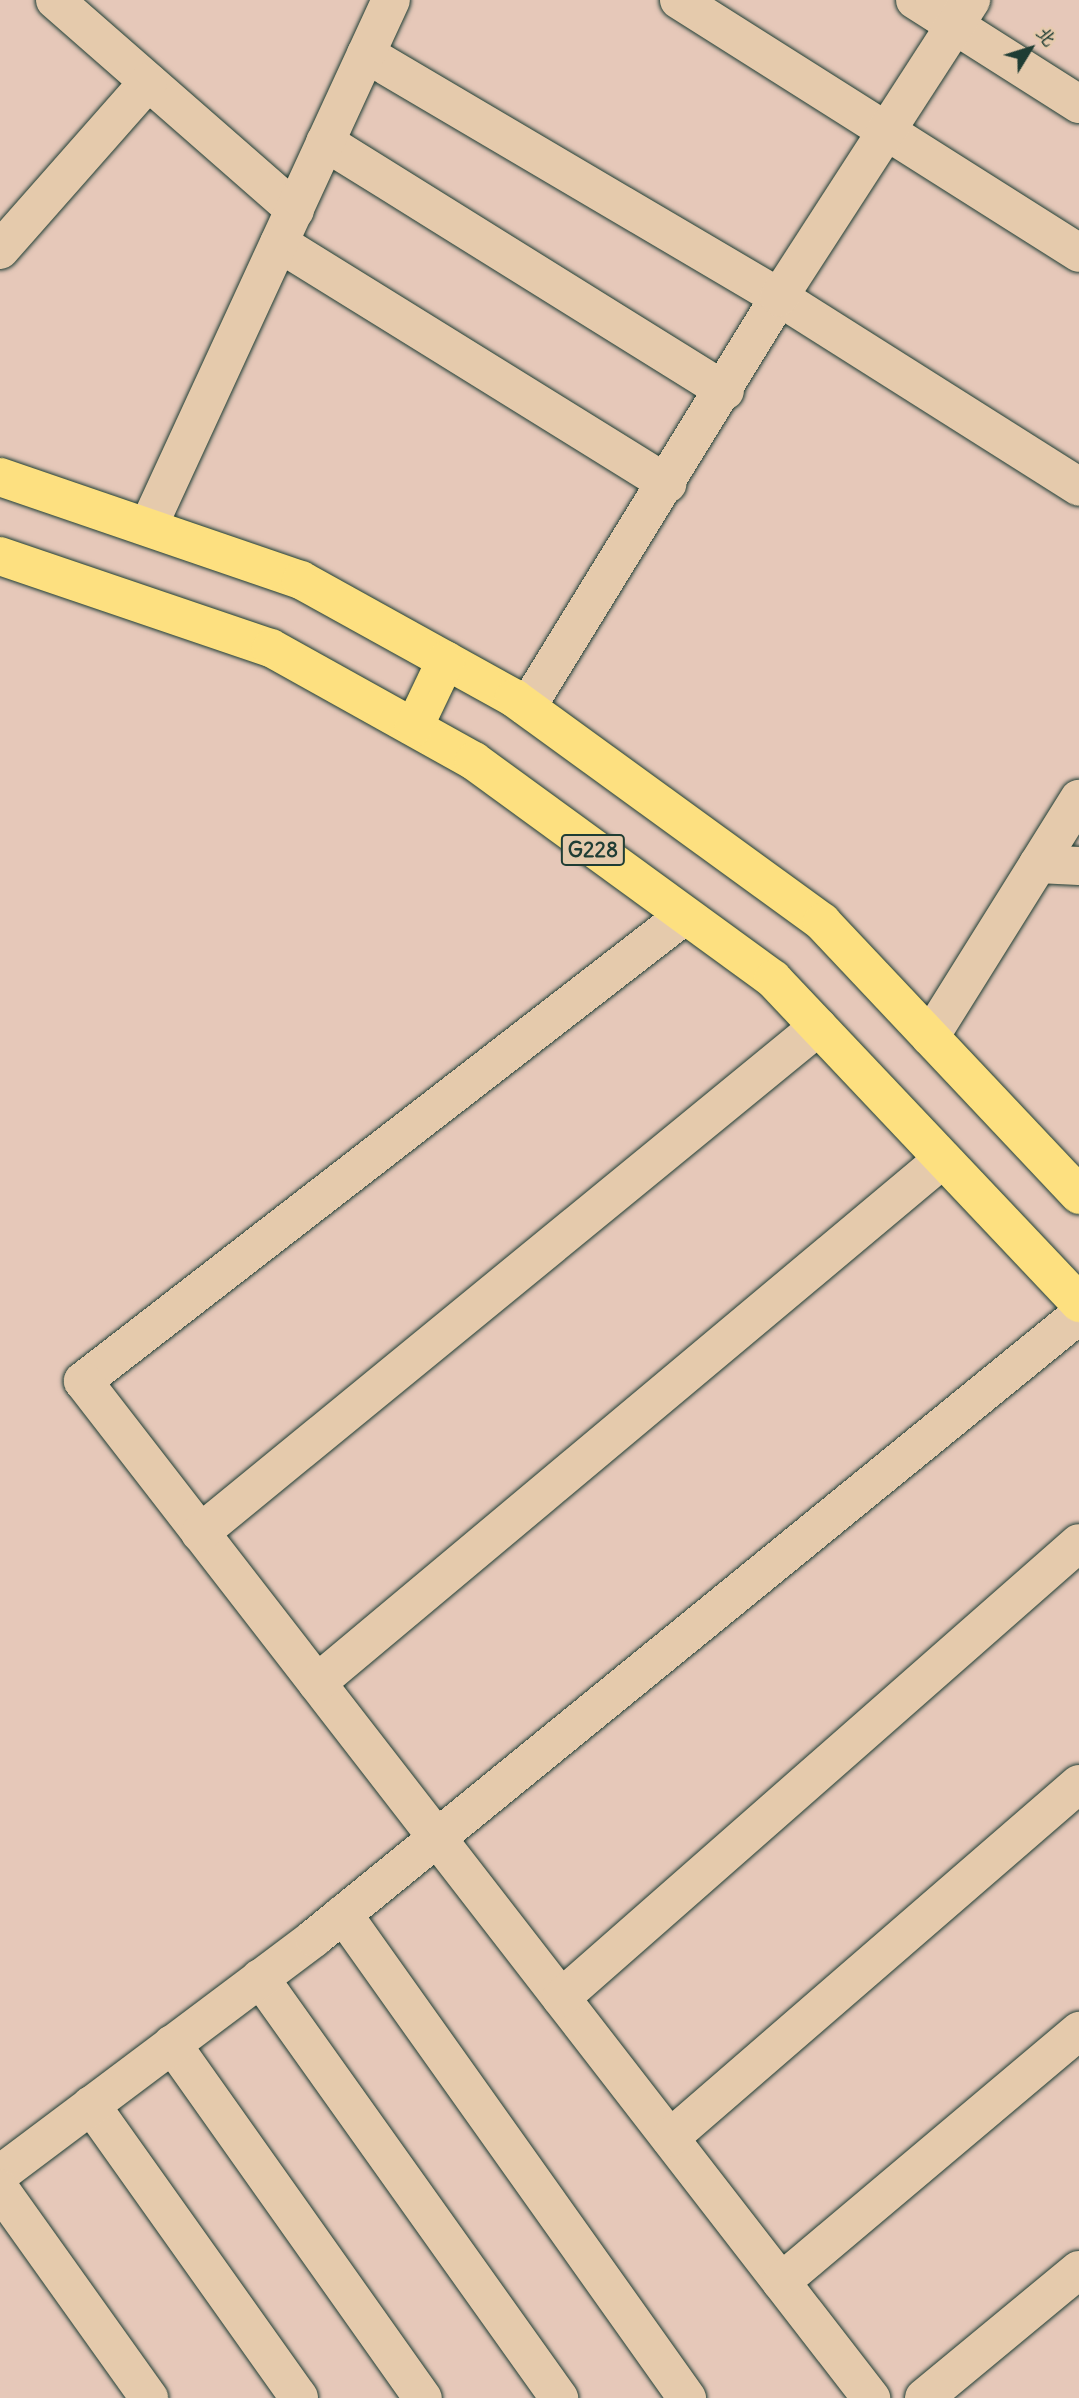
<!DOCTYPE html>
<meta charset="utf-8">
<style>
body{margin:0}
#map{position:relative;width:1079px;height:2398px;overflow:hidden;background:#e6c8b9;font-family:Delius,"LXGW WenKai TC",sans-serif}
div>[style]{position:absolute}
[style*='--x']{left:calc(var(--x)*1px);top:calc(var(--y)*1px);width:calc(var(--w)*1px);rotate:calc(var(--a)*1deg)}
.roads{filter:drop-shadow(0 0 2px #1f3d34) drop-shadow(0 0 2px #1f3d34)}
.minor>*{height:38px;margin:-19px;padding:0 19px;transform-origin:19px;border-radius:19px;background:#e5caac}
.trunk>*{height:38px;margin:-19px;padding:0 19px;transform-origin:19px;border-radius:19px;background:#fde080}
span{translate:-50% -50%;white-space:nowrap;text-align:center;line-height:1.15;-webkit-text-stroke:5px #e5caac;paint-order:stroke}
.shield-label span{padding:2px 5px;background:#e5caac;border:2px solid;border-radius:5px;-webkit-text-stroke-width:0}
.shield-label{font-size:21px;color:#1f3d34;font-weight:700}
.north{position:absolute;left:995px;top:14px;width:70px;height:70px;-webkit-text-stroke:5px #e5caac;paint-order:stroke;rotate:52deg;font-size:19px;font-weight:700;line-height:28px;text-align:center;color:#1f3d34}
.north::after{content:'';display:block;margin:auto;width:24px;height:32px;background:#1f3d34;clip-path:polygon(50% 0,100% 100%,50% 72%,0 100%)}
</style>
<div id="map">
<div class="roads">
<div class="minor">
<div style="--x:55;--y:0;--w:319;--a:41.2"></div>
<div style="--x:679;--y:0;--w:473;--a:32.3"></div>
<div style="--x:915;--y:0;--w:194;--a:32.4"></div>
<div style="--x:366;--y:54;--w:479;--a:30.5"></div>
<div style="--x:779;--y:297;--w:355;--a:32.3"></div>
<div style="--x:325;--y:142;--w:471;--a:31.9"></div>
<div style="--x:279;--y:243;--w:457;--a:31.8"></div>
<div style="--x:0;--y:250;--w:224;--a:-48.6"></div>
<div style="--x:148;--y:527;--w:580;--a:-65.25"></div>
<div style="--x:527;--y:707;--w:481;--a:-58.4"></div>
<div style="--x:779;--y:297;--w:354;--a:-57.1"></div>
<div style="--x:1038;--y:864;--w:41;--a:2.8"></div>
<div style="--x:684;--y:916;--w:760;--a:142.27"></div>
<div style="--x:83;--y:1381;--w:1287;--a:52.23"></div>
<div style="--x:930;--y:1037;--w:281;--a:-58"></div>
<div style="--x:200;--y:1533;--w:799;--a:-39.31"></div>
<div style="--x:317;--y:1683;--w:816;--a:-39.93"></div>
<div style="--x:343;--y:1914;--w:594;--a:54.6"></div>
<div style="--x:260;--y:1978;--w:516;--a:54.55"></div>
<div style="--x:561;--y:1998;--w:689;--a:-41.3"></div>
<div style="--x:172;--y:2044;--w:434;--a:54.7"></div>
<div style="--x:91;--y:2105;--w:359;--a:54.6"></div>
<div style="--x:670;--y:2138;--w:541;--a:-40.88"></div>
<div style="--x:0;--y:2174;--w:393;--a:-36.9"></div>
<div style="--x:314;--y:1938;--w:987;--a:-39.16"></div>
<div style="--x:0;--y:2189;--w:257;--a:54.5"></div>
<div style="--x:781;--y:2282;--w:390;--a:-40.1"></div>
<div style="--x:924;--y:2398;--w:201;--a:-39.6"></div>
</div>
<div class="trunk">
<div style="--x:0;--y:477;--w:318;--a:18.9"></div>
<div style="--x:301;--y:580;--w:244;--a:29"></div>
<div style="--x:514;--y:698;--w:381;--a:36"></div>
<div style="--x:822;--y:922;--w:375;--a:46.7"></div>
<div style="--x:0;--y:556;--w:286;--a:18.8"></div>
<div style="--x:271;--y:648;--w:232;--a:29.1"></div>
<div style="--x:474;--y:761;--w:370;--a:36.1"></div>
<div style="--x:773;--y:979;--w:446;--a:46.6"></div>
<div style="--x:414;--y:727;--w:74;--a:-64.5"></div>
</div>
</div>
<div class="shield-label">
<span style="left:593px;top:850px">G228</span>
</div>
<div class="north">北</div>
</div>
